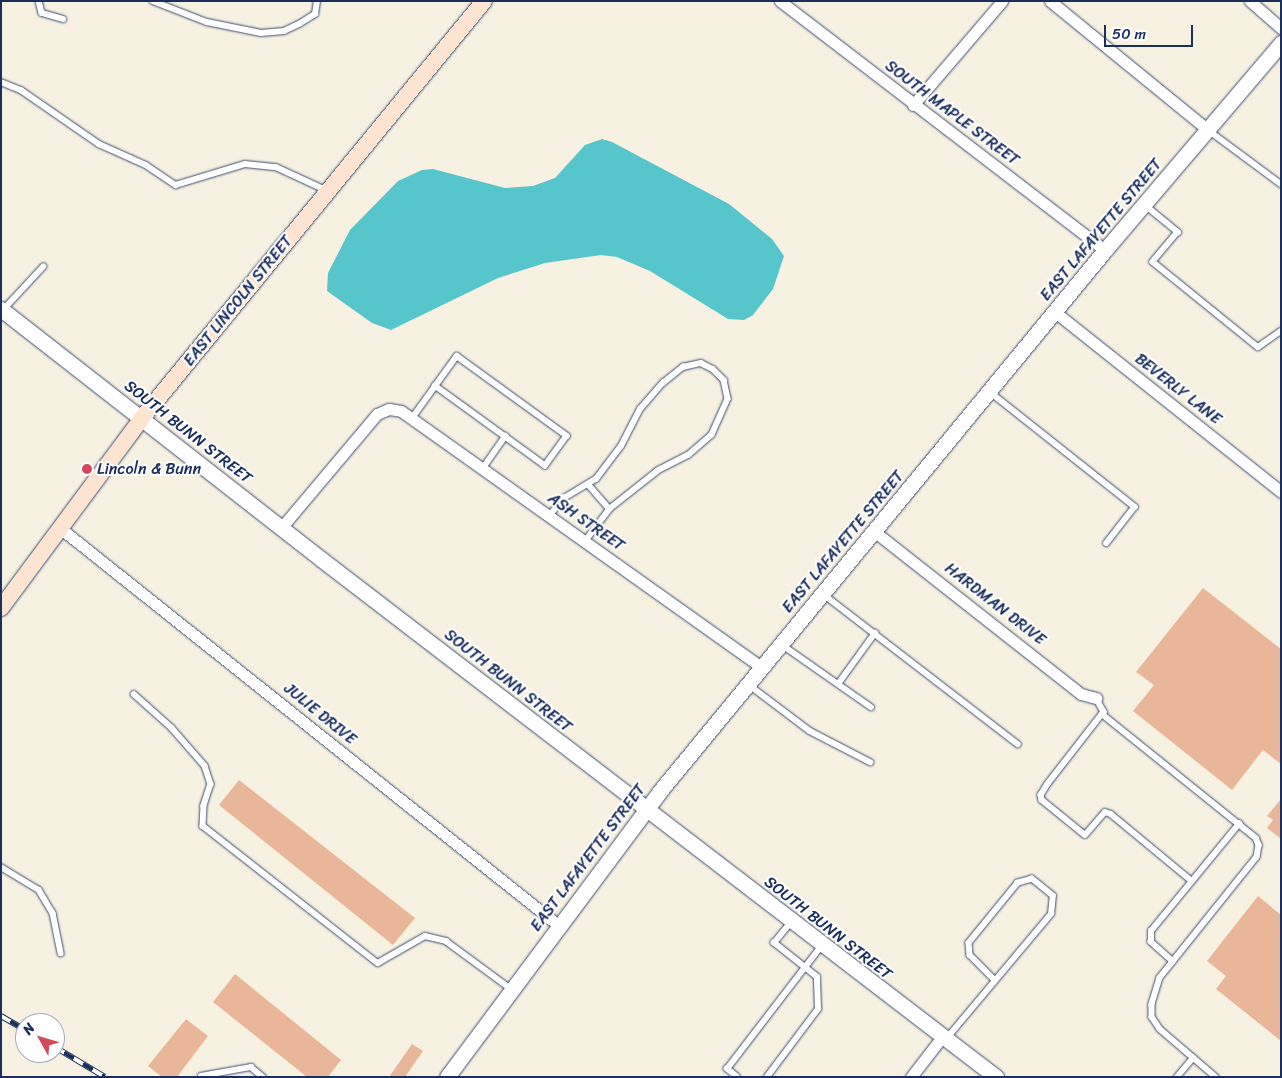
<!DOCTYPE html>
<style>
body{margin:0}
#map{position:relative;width:1282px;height:1078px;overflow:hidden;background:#f6f1e1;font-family:Sriracha,sans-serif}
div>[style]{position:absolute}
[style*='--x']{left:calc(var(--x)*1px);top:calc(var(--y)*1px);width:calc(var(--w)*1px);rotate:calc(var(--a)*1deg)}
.water>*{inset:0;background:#57c5cc}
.building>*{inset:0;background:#eab699}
.roads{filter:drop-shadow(0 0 1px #3c4c72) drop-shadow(0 0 1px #3c4c72)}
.service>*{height:5.5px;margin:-2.75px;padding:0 2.75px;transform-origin:2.75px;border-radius:2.75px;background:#fff}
.minor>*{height:11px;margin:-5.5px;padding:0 5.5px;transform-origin:5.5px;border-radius:5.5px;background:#fff}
.tertiary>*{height:15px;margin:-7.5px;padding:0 7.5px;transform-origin:7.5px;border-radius:7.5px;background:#fff}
.secondary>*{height:16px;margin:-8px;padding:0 8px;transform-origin:8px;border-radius:8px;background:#fde4d1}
.rail>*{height:5.5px;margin-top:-2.75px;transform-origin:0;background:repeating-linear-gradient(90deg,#fff 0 11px,#1b2f5e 0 22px);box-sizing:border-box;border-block:1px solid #1b2f5e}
.dots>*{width:14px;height:14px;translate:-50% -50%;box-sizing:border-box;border:2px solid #fff;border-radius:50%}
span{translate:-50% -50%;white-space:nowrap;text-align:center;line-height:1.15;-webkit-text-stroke:4px #fff;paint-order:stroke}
.street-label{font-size:16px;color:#1b2f5e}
.poi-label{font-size:16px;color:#1b2f5e}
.left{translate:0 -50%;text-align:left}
.frame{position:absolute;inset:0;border:2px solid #1b2f5e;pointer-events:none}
.north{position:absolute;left:15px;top:1013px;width:50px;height:50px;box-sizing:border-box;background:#fff;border:1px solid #a4acbf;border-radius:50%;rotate:309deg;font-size:14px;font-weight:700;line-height:20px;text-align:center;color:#1b2f5e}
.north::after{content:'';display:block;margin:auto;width:18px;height:22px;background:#d1495b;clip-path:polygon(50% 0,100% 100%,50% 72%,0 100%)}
.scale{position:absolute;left:1104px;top:25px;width:89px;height:22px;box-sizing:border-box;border:2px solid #1b2f5e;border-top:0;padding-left:6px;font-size:15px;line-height:18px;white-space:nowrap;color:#1b2f5e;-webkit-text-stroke:4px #fff;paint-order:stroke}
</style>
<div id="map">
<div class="water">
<div style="clip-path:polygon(602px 139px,612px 142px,729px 204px,772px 239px,784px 256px,773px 289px,753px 315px,744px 320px,728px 319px,650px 271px,617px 257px,601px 255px,545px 263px,498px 278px,391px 330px,372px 323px,327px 291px,328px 273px,350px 230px,398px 181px,422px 170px,433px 169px,505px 188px,533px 186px,555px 178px,585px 145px)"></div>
</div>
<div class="building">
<div style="clip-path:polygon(1203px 588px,1281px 649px,1281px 764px,1263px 750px,1232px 790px,1133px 711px,1154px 685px,1136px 672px)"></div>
<div style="clip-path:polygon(239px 780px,415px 918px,393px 945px,219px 805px)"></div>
<div style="clip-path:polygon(1281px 799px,1281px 839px,1267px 828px,1273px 820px,1267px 816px)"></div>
<div style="clip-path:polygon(1258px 896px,1281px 915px,1281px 1041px,1216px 989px,1226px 976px,1207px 961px)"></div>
<div style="clip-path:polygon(235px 974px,341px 1060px,328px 1077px,307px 1077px,213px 1002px)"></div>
<div style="clip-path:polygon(186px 1019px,208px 1036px,177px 1077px,162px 1077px,148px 1066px)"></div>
<div style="clip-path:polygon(412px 1044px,423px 1051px,405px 1077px,389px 1077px)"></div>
</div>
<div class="roads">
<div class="service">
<div style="--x:39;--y:1;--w:12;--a:76"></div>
<div style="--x:42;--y:13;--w:22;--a:16"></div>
<div style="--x:153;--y:1;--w:58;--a:21.3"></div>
<div style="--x:207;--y:22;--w:55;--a:11.5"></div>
<div style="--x:261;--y:33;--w:23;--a:-5"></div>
<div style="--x:284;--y:31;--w:17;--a:-25"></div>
<div style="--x:299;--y:24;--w:19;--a:-32"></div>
<div style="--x:315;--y:14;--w:13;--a:-81"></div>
<div style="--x:1;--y:82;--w:22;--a:22"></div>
<div style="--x:21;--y:90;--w:95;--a:34.7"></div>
<div style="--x:99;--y:144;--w:51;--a:24.1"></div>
<div style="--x:146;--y:165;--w:36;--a:34"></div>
<div style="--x:176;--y:185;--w:72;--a:-16.9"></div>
<div style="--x:245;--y:164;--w:31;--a:6"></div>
<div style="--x:276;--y:167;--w:55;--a:24.7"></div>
<div style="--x:1208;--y:130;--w:91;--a:36.5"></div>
<div style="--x:1145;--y:205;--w:43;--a:39.3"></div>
<div style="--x:1178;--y:232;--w:39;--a:130"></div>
<div style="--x:1153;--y:262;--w:135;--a:39"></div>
<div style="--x:1258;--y:347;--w:28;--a:-35"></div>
<div style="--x:3;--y:310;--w:59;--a:-47.1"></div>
<div style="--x:990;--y:392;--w:185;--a:38.4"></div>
<div style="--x:1135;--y:507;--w:46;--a:127.9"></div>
<div style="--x:412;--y:418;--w:39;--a:-54"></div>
<div style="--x:435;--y:386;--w:37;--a:-54"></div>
<div style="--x:457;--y:356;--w:136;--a:36"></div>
<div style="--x:567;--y:436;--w:37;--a:126"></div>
<div style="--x:545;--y:466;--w:136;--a:-144"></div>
<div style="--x:483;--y:468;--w:39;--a:-55"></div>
<div style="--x:588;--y:484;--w:33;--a:49"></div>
<div style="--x:549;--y:516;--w:23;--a:-50"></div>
<div style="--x:564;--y:498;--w:37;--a:-31"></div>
<div style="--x:596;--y:479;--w:41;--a:-52.9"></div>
<div style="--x:621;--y:446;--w:42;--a:-62.8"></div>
<div style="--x:640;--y:409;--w:35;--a:-49"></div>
<div style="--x:663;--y:383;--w:26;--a:-39"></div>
<div style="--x:683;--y:367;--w:18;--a:-13"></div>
<div style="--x:701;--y:363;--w:13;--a:27"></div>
<div style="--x:713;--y:369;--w:16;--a:45"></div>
<div style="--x:724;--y:380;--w:19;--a:78"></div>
<div style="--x:728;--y:399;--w:39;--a:114"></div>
<div style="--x:712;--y:435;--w:30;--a:139"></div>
<div style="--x:689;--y:455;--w:35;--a:153"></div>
<div style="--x:658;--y:471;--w:61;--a:141.6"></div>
<div style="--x:610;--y:509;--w:41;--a:127.1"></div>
<div style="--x:823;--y:594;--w:246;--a:37.6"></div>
<div style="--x:781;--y:644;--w:110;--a:35"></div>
<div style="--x:838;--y:684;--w:63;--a:-54"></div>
<div style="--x:749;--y:685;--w:76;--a:37"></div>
<div style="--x:810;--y:731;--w:68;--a:27.3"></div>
<div style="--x:134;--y:694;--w:51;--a:41.8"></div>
<div style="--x:172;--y:728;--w:50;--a:49"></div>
<div style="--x:205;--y:766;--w:19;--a:72"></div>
<div style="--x:211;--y:784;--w:23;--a:108"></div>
<div style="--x:204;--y:806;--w:20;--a:93"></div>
<div style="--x:203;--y:826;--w:222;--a:38.1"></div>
<div style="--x:378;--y:963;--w:54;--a:-29.9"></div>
<div style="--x:425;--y:936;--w:22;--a:13"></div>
<div style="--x:446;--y:941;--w:81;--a:36.4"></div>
<div style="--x:1096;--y:698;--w:16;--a:60"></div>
<div style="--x:1104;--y:712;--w:91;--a:127.9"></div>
<div style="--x:1048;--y:784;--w:13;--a:122"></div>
<div style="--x:1041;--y:795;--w:5;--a:79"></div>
<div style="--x:1042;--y:800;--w:55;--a:39.1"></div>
<div style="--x:1085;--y:835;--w:30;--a:-49"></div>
<div style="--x:1105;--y:812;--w:6;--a:18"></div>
<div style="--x:1111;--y:814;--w:105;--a:39.6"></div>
<div style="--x:1102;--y:714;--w:198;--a:38.8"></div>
<div style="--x:1256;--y:838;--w:8;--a:67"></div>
<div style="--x:1259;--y:845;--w:12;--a:99"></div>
<div style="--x:1257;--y:857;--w:155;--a:128.7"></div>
<div style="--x:1160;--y:978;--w:28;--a:107"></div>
<div style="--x:1152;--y:1005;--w:12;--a:90"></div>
<div style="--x:1152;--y:1017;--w:14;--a:56"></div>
<div style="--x:1160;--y:1029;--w:74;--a:40.6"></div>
<div style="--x:1;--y:867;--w:44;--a:31.2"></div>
<div style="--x:39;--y:890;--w:27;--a:59"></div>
<div style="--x:53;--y:913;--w:41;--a:78.7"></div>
<div style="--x:1173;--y:962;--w:30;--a:-138"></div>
<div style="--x:1151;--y:942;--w:11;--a:-90"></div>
<div style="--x:1151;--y:931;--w:139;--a:-50.6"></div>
<div style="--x:947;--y:1038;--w:162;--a:-50"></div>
<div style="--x:1051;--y:914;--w:18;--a:-84"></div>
<div style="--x:1053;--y:896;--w:27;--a:-141"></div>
<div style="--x:1032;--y:879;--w:15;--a:164"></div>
<div style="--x:1018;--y:883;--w:77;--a:129.2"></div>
<div style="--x:969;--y:943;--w:12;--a:85"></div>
<div style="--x:970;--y:955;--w:35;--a:45"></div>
<div style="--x:201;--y:1076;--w:51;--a:-10.2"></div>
<div style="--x:251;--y:1067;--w:16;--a:40"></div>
<div style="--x:737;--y:1077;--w:13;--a:-141"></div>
<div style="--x:727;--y:1069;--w:156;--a:-52.5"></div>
<div style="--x:767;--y:1077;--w:85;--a:-53.1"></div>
<div style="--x:818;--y:1009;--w:32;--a:-92"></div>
<div style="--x:817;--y:977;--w:55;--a:-141.7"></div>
<div style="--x:774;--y:943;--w:27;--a:-51"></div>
<div style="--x:1177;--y:1077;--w:25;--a:-50"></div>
</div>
<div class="minor">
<div style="--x:780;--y:1;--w:409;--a:37.5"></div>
<div style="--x:1050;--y:1;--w:204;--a:39.2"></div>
<div style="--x:1250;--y:1;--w:41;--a:41.1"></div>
<div style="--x:913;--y:105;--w:137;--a:-49.4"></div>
<div style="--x:1055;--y:312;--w:289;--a:38.5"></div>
<div style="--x:60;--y:528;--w:637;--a:38.56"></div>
<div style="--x:281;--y:528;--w:149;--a:-49.9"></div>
<div style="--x:377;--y:414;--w:13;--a:-23"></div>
<div style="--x:389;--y:409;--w:12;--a:9"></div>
<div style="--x:401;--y:411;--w:442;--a:35.4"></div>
<div style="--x:875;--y:532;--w:262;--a:38.2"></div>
<div style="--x:1081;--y:694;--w:16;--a:15"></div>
<div style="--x:911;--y:1077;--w:51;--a:-52.2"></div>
</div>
<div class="tertiary">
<div style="--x:1;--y:309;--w:406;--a:38"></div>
<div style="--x:321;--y:559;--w:851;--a:37.5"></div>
<div style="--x:447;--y:1077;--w:357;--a:-53.3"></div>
<div style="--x:660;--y:791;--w:701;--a:-50.56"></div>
<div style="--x:1105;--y:250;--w:272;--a:-49.6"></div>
</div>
<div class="secondary">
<div style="--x:1;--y:608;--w:237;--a:-53.4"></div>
<div style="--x:142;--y:418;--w:539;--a:-50.64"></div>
</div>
</div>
<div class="rail">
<div style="--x:1;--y:1016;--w:28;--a:30"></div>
<div style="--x:55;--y:1047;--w:58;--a:31"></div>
</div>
<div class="dots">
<div style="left:87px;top:469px;background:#d1495b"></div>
</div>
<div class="street-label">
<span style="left:952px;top:113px;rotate:37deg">SOUTH MAPLE STREET</span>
<span style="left:1101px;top:230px;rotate:-50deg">EAST LAFAYETTE STREET</span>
<span style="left:238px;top:301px;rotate:-51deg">EAST LINCOLN STREET</span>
<span style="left:1178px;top:389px;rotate:38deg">BEVERLY LANE</span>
<span style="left:188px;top:432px;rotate:38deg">SOUTH BUNN STREET</span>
<span style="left:586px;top:522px;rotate:35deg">ASH STREET</span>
<span style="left:843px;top:542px;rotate:-50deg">EAST LAFAYETTE STREET</span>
<span style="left:995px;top:604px;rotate:38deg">HARDMAN DRIVE</span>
<span style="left:508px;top:681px;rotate:38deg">SOUTH BUNN STREET</span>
<span style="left:320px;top:714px;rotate:39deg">JULIE DRIVE</span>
<span style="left:588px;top:858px;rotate:-53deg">EAST LAFAYETTE STREET</span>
<span style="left:828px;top:928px;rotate:38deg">SOUTH BUNN STREET</span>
</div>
<div class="poi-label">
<span class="left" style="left:97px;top:469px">Lincoln &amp; Bunn</span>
</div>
<div class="frame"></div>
<div class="north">N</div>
<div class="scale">50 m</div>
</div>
